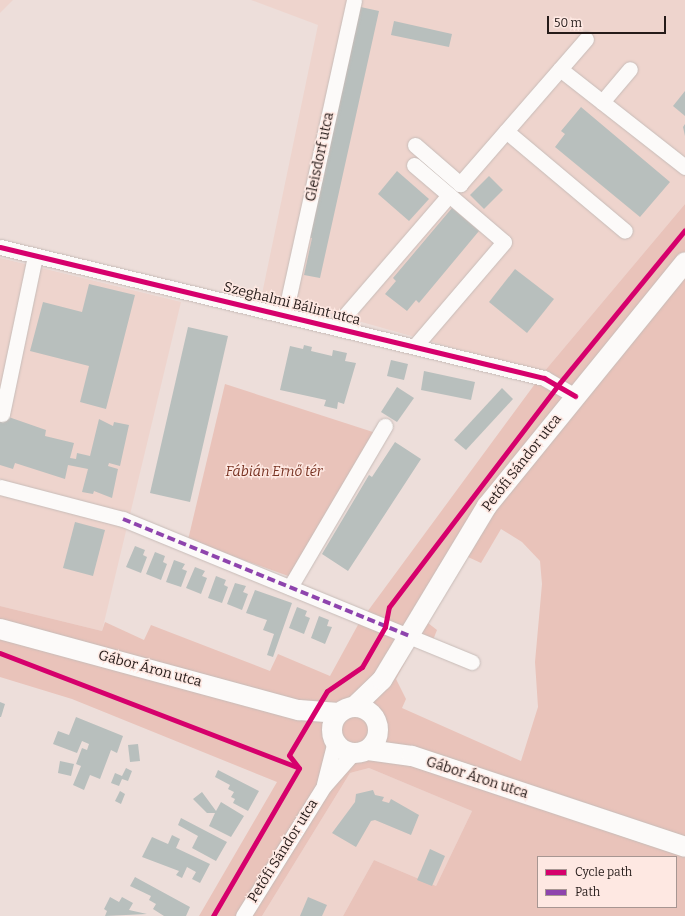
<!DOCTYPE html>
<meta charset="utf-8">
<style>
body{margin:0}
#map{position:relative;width:685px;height:916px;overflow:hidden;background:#eddeda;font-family:Bitter,serif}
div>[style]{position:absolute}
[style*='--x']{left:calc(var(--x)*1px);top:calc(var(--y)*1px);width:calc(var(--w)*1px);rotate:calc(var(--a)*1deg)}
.built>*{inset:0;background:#eed4cd}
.green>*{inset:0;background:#e9c3ba}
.building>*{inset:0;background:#b8bfbd}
.roads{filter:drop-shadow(0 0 1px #c7bcb8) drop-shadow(0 0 1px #c7bcb8)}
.minor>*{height:15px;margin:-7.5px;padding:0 7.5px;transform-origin:7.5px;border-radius:7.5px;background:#fcfaf9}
.major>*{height:20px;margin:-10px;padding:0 10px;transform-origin:10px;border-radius:10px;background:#fcfaf9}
.major>.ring{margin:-10px;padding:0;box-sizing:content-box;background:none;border:20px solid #fcfaf9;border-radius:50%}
.quiet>*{height:4px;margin-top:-2px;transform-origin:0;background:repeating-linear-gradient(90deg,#8e44ad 0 8px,transparent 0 12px)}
.cycleway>*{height:5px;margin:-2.5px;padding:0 2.5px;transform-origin:2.5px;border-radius:2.5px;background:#d6006c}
span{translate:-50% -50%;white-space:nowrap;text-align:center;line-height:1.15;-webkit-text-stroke:3px #fee8e2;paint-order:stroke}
.street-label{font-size:14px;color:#251b19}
.park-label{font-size:14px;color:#783323;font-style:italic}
.legend{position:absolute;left:537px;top:856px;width:140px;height:52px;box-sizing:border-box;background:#fee8e2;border:1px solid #a79692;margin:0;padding:5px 7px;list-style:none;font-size:12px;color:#251b19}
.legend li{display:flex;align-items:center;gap:8px;height:20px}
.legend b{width:20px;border:1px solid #a79692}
.scale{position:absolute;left:547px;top:16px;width:119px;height:18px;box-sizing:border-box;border:2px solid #251b19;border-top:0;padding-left:5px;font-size:12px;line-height:14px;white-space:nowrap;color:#251b19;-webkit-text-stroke:3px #fee8e2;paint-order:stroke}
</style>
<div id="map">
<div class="built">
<div style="clip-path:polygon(0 0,13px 0,0 13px)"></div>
<div style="clip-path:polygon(251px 0,685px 0,685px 204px,543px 373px,262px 294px,318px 25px)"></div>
<div style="clip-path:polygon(0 258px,181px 302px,102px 631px,0 606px)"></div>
<div style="clip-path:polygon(369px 768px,472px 811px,436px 886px,374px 860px,343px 916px,262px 916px,350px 773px)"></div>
</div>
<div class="green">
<div style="clip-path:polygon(evenodd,685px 204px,685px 916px,343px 916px,374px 860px,436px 886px,472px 811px,369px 768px,350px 773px,262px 916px,199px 916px,277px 782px,72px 699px,0 677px,0 606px,102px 631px,105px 622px,144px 640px,151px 625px,270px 671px,278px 654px,330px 676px,359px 623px,543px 373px,685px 204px,501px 529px,522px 542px,540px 561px,542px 584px,535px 662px,538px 707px,521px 761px,402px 708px,406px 699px,396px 679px,416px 642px,431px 645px,437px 630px,428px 623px,468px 557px,481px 563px,501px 529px,685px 204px,538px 857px,676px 857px,676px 907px,538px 907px,538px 857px)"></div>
<div style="clip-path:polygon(225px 384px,376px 433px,291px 577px,188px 540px)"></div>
</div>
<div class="building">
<div style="clip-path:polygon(356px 6px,379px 11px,320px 278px,304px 275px,312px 238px,305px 237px)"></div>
<div style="clip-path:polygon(394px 21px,452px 34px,449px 47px,391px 35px)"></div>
<div style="clip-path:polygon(685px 91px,685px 116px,673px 106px)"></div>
<div style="clip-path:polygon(581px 107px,670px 182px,640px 217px,555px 147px,565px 134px,561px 131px)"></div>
<div style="clip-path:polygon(685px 124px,685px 136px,683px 127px)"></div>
<div style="clip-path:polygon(397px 171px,429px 199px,409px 221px,378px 194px)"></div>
<div style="clip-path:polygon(489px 176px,503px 190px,484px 209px,470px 195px)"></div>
<div style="clip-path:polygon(452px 208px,479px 231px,419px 303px,416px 300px,407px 311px,385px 294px,396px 281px,393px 278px)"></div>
<div style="clip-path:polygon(515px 269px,554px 299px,527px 333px,489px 302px)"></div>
<div style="clip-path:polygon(89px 284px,135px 295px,106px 409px,80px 402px,89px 366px,30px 351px,43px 302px,82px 312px)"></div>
<div style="clip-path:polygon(188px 327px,228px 336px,190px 502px,150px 493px)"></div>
<div style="clip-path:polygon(304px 345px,312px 347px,311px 351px,332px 356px,333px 350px,347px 353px,345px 361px,356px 363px,344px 404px,338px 402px,337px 409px,324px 406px,326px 400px,280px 390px,290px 346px,303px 349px)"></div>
<div style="clip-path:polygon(391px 360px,408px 364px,404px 380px,387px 376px)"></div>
<div style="clip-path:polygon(424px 371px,475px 382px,471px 400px,421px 390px)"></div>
<div style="clip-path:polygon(397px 387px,414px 398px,397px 422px,381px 412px)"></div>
<div style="clip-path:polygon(502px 388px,513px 399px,466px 450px,454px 440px)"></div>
<div style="clip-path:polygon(0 414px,46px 430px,45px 436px,74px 443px,70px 458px,76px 459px,77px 453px,90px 456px,99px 419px,113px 426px,114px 422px,129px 425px,120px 466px,109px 463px,108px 466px,118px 469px,112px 498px,94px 491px,93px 494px,82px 492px,88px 469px,68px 465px,65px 479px,15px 463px,13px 469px,0 465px)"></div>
<div style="clip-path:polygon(395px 442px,421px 459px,348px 571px,322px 554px,369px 475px,372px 477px)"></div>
<div style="clip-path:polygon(75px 522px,105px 530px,93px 576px,63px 568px)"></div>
<div style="clip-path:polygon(135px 546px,145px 550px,143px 555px,147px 557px,141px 573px,126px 567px)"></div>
<div style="clip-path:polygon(155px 552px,165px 556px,163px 562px,167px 564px,161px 580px,146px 574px)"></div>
<div style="clip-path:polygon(174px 560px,185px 564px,182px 569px,187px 571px,181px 587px,166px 582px)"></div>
<div style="clip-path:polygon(195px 567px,205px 571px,202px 576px,207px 578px,201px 594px,186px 588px)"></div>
<div style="clip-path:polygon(216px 576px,226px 580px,224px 585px,228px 587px,222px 603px,208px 598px)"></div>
<div style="clip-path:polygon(235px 583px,246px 586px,243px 592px,248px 594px,242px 610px,227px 604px)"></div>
<div style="clip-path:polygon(255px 590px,292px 603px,273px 657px,267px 655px,274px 634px,263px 630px,267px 620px,246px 613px)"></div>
<div style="clip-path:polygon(297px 607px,307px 611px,305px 616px,310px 618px,304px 634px,289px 628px)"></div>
<div style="clip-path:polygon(319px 616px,329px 620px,327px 626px,332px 627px,325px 644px,311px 638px)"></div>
<div style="clip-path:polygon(0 702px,5px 704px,1px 717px,0 717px)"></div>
<div style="clip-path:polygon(76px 717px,123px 736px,117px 753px,111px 750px,100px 779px,90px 775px,84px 790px,73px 785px,81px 766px,76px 764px,82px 748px,87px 750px,89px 744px,82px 741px,77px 753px,53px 744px,58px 731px,69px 735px)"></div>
<div style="clip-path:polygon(138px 744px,140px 761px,130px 762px,128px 745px)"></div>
<div style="clip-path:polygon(60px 761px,74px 764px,71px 776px,58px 773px)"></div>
<div style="clip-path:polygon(126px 768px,132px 771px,128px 781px,122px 779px,119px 786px,111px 783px,115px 773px,122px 776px)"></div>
<div style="clip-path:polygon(218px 770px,259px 791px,248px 811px,233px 803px,235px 799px,231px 797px,234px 792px,228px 789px,230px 785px,215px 777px)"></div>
<div style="clip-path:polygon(373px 790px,375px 795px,384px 797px,382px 801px,389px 803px,391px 799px,419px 815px,411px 835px,375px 820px,371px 821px,356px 847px,332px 833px,355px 802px,356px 794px)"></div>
<div style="clip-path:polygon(120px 791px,125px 794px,121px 804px,115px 801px)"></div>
<div style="clip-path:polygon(202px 792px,216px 811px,221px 802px,244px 816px,231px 837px,209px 826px,215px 813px,207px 813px,193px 799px)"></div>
<div style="clip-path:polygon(181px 818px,227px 842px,216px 861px,192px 848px,198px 836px,178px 825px)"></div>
<div style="clip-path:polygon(172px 835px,180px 839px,176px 848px,210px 864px,200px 883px,192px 879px,196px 872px,187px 867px,182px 878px,176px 875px,179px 871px,142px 857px,152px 837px,168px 844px)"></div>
<div style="clip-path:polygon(430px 849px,445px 856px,432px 886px,417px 880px)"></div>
<div style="clip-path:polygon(135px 877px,190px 907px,186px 916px,164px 916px,153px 909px,156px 904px,149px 900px,151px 896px,130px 886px)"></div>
<div style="clip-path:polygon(110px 897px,119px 902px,122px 897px,133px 903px,129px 910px,147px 914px,105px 916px,107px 911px,104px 909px)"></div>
<div style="clip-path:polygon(308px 897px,327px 905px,322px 916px,300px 916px)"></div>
</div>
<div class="roads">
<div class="minor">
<div style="--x:560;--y:69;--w:159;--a:38.1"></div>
<div style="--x:602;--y:102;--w:43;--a:-49.7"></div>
<div style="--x:506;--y:131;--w:155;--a:40"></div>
<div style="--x:415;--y:145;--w:60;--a:40.9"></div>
<div style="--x:460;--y:184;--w:192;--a:-49"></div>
<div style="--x:414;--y:165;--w:118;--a:40.5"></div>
<div style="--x:504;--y:242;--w:137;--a:130.6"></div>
<div style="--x:0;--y:247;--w:560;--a:13.54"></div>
<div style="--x:544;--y:378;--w:36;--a:30"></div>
<div style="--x:285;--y:314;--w:321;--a:-77.6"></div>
<div style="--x:336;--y:326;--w:173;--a:-49.2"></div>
<div style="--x:2;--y:414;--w:161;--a:-78.2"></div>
<div style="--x:0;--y:487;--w:127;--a:14.6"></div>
<div style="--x:123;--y:519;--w:377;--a:22.3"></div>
<div style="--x:290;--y:587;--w:187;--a:-59.5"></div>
<div style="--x:324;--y:784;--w:44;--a:-75.7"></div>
<div style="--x:243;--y:916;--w:153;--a:-58.1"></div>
<div style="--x:324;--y:786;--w:44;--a:-48.7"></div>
</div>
<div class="major">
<div style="--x:0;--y:629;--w:310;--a:15.2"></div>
<div style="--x:299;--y:710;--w:40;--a:4.3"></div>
<div class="ring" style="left:332px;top:707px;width:26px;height:26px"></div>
<div style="--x:354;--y:707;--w:39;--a:-44"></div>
<div style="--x:382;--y:680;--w:203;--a:-58.9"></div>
<div style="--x:487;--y:506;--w:314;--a:-50.9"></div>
<div style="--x:368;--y:750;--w:44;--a:7.8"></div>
<div style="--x:412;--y:756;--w:288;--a:18.4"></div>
</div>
</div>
<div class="quiet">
<div style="--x:123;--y:519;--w:310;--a:22.2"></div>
</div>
<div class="cycleway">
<div style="--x:0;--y:247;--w:560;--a:13.54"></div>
<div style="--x:544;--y:378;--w:36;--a:30"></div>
<div style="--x:0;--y:653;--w:318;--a:21"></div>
<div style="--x:299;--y:768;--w:16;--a:-128"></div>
<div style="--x:289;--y:755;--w:74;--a:-59.3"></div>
<div style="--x:327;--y:691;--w:42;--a:-34.4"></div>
<div style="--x:362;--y:667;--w:46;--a:-60.1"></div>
<div style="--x:385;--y:627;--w:20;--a:-79"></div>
<div style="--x:389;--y:607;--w:279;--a:-52.7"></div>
<div style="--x:558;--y:385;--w:200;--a:-50.7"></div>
<div style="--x:213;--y:916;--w:171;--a:-59.8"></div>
</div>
<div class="street-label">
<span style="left:320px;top:157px;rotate:-78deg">Gleisdorf utca</span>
<span style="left:292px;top:304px;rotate:14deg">Szeghalmi Bálint utca</span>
<span style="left:522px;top:463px;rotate:-52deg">Petőfi Sándor utca</span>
<span style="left:150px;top:669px;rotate:15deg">Gábor Áron utca</span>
<span style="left:477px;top:778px;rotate:18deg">Gábor Áron utca</span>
<span style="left:283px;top:851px;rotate:-58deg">Petőfi Sándor utca</span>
</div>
<div class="park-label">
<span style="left:274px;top:472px">Fábián Ernő tér</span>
</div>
<ul class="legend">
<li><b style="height:5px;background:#d6006c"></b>Cycle path</li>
<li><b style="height:5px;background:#8e44ad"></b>Path</li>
</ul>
<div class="scale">50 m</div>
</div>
